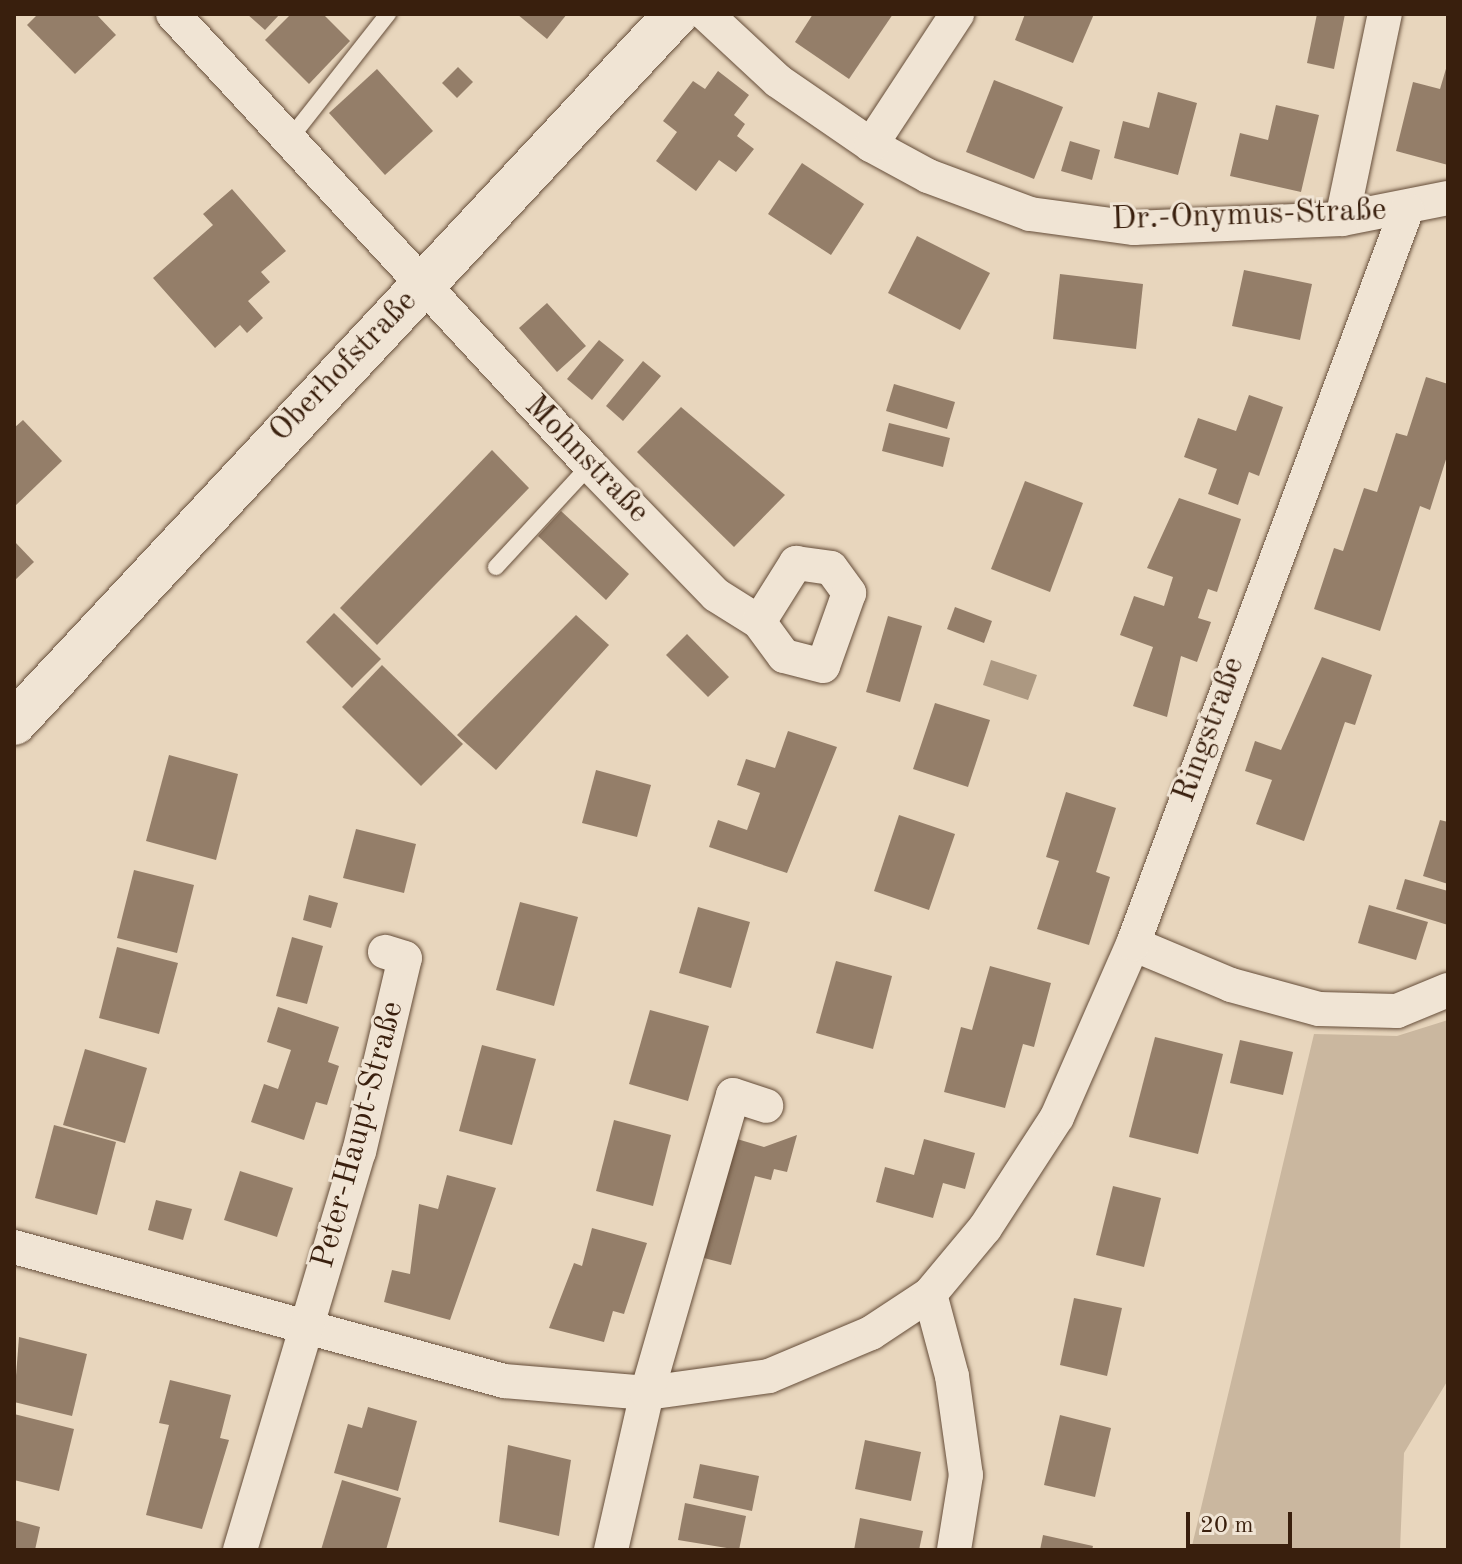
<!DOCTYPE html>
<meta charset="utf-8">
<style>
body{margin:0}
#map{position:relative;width:1462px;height:1564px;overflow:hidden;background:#e8d6bd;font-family:"Old Standard TT",serif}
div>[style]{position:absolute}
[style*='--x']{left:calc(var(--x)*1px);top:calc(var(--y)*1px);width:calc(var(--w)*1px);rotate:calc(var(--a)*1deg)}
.green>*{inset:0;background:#cab79f}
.water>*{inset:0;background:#ac9881}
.building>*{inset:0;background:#947e69}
.roads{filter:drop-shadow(0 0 2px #654d39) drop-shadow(0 0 2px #654d39)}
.lane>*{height:16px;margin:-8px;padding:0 8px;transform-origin:8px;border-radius:8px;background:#f0e4d4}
.street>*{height:34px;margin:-17px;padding:0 17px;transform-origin:17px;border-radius:17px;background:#f0e4d4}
.secondary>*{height:44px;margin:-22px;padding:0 22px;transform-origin:22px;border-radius:22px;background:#f0e4d4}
span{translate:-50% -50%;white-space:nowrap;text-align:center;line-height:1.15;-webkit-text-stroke:6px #f0e4d4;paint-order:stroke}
.street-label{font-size:32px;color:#391f0d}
.frame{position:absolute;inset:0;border:16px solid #391f0d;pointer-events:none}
.scale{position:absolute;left:1186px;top:1512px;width:106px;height:36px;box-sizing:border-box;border:4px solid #391f0d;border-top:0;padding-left:10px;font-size:24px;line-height:28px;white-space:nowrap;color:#391f0d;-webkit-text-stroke:6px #f0e4d4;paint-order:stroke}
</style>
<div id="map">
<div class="green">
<div style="clip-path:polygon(1448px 1020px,1448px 1380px,1404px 1453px,1400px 1550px,1191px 1550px,1314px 1034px,1397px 1036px)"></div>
</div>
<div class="water">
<div style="clip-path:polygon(991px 660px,1037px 675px,1028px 700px,983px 685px)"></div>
</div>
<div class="building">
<div style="clip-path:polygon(38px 14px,96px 14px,116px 35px,75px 74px,27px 25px)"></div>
<div style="clip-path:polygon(247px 14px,280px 14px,265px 30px)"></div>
<div style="clip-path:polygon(291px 14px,323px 14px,350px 41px,309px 84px,265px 40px)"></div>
<div style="clip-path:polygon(517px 14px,567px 14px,547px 39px)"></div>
<div style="clip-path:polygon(813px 14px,893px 14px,849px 79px,795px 42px)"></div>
<div style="clip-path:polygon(1025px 14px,1094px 14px,1073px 63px,1015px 40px)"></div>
<div style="clip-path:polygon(1317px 14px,1345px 14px,1334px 69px,1307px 63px)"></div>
<div style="clip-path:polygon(1448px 62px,1448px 165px,1396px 151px,1413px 82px,1440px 89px)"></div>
<div style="clip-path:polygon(458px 67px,473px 82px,457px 98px,442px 83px)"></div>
<div style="clip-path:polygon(377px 69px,433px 131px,385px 175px,329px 113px)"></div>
<div style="clip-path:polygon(718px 71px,749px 95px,734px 115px,745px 124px,737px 136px,754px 149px,736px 172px,719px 160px,696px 191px,656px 161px,677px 132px,663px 121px,693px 81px,705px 89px)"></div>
<div style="clip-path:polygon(994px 80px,1063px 107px,1034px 179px,966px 152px)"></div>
<div style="clip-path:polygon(1158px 92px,1197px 103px,1178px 175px,1114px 158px,1123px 121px,1149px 128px)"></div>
<div style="clip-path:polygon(1276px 105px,1319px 115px,1301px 192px,1230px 176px,1240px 133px,1268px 140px)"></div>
<div style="clip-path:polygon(1070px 141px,1100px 150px,1092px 180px,1061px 171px)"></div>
<div style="clip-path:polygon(802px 163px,864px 204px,831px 255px,768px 214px)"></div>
<div style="clip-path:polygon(232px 189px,286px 251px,261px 272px,270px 282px,248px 301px,263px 318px,247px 333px,240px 325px,215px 348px,153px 278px,213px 225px,203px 214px)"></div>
<div style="clip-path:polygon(917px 236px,990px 273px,960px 330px,888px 293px)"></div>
<div style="clip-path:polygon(1244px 270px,1312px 284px,1300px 340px,1232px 326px)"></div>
<div style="clip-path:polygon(1060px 274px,1143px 284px,1136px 349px,1053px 339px)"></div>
<div style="clip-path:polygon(547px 303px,586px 346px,557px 372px,519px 328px)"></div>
<div style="clip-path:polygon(599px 340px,624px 360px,592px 400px,567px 379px)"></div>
<div style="clip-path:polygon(643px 361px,661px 376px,623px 421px,606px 406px)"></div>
<div style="clip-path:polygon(1426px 377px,1448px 384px,1448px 453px,1430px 510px,1420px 506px,1380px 631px,1314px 609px,1334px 548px,1343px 551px,1364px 488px,1377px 492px,1396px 433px,1407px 436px)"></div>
<div style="clip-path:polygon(894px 384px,955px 402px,947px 429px,886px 411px)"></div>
<div style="clip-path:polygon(1249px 395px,1283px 407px,1259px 476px,1249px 472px,1238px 505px,1208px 494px,1217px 469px,1184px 457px,1198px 418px,1236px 431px)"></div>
<div style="clip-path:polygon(681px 407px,785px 495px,734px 547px,637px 452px)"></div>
<div style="clip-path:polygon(23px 420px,62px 461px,14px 507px,14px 428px)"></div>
<div style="clip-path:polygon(889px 423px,950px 438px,943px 467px,882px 451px)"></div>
<div style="clip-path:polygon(492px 450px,529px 488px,377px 645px,340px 608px)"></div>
<div style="clip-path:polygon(1025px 481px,1083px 503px,1050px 592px,991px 569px)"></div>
<div style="clip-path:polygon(1179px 498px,1241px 519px,1217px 592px,1208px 589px,1198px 618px,1211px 622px,1197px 662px,1181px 656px,1167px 717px,1133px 706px,1153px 647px,1120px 635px,1134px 596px,1164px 606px,1173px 577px,1147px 568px)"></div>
<div style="clip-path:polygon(561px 511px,629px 574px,606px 600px,538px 536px)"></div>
<div style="clip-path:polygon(14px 541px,34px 562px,14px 581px)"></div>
<div style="clip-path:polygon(955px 607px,992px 621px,984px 643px,947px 629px)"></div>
<div style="clip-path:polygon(334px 613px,381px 659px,352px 688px,306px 642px)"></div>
<div style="clip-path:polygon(576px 615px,609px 645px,496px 770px,457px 735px)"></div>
<div style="clip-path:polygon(888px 616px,922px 626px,900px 702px,866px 692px)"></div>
<div style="clip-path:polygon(687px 634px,729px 677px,708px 697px,666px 655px)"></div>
<div style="clip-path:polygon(1322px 657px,1372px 675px,1355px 725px,1345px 722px,1304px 841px,1256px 824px,1272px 780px,1245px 771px,1255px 741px,1281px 750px)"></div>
<div style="clip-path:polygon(382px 665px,463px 744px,421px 786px,342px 707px)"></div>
<div style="clip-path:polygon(935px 703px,990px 720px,968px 787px,913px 769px)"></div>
<div style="clip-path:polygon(788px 731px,837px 747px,787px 873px,709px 847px,718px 820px,747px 830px,760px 793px,737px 785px,746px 759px,775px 768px)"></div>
<div style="clip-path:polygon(169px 755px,238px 774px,216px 860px,146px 841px)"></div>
<div style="clip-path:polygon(596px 770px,651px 785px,637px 837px,582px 823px)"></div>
<div style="clip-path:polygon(1066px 792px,1116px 808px,1096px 872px,1110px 877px,1089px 945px,1037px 929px,1059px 861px,1046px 857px)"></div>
<div style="clip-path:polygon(899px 815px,955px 834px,929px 910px,874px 891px)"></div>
<div style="clip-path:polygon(1440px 820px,1448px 822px,1448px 884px,1423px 876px)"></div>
<div style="clip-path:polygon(356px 829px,416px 844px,404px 893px,343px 878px)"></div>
<div style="clip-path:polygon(134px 870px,194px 885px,177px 953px,117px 938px)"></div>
<div style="clip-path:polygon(1405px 879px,1448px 891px,1448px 925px,1396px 909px)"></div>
<div style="clip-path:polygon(309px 895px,338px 903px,331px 928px,303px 920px)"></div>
<div style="clip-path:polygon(520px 902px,578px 917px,554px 1006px,496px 990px)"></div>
<div style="clip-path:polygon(1369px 905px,1428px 922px,1416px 960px,1358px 943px)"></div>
<div style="clip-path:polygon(698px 907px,750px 922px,731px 988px,679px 973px)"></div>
<div style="clip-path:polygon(292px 937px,323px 946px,307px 1004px,276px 996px)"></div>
<div style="clip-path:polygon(117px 947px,178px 963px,159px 1034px,99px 1018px)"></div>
<div style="clip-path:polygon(836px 961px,892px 976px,873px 1049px,816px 1033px)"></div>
<div style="clip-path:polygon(990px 966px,1051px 983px,1034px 1047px,1023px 1044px,1005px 1108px,944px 1092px,961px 1027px,972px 1030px)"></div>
<div style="clip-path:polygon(278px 1007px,339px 1027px,328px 1062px,339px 1066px,327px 1105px,316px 1102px,304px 1140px,251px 1122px,264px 1084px,278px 1089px,291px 1050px,267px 1042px)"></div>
<div style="clip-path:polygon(650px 1010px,709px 1026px,688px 1101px,629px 1084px)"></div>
<div style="clip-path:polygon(1155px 1037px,1223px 1054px,1198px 1154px,1129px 1137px)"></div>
<div style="clip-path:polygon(1240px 1040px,1293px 1052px,1283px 1095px,1230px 1083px)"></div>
<div style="clip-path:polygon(482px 1045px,536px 1059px,512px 1145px,459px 1131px)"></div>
<div style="clip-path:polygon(85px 1049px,147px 1068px,125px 1143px,63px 1125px)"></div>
<div style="clip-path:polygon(614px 1120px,671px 1135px,653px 1206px,596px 1191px)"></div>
<div style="clip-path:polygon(54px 1125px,116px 1142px,97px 1215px,35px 1198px)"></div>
<div style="clip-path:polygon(797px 1135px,787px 1172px,774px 1169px,771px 1180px,755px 1176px,731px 1265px,704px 1258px,737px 1139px,764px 1147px)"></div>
<div style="clip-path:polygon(924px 1139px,975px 1153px,965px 1189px,943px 1183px,933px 1218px,876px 1202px,885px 1167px,914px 1175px)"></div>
<div style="clip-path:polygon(240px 1171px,293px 1188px,277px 1237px,224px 1220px)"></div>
<div style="clip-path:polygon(447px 1175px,496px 1188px,450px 1320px,384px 1302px,392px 1270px,410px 1274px,419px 1204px,438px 1209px)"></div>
<div style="clip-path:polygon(1113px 1186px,1161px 1198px,1144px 1267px,1096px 1255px)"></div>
<div style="clip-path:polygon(156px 1200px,192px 1209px,183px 1240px,148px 1230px)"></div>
<div style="clip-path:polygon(592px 1228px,647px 1243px,624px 1314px,613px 1311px,604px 1342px,549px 1328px,574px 1263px,582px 1266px)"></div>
<div style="clip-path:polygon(1074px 1298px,1122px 1308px,1107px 1376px,1060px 1365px)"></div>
<div style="clip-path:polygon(19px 1337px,87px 1354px,72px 1416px,14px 1402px)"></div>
<div style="clip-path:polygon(170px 1380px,231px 1395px,220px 1438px,229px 1440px,202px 1529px,146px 1515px,169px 1425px,159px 1423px)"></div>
<div style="clip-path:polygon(368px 1407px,417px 1421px,398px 1491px,334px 1473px,348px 1424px,362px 1428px)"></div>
<div style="clip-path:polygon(14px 1414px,74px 1429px,59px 1491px,14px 1480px)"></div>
<div style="clip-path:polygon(1060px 1415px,1111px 1428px,1095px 1497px,1044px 1485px)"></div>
<div style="clip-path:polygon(865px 1440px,921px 1452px,911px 1501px,855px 1489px)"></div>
<div style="clip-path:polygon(508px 1445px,571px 1460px,559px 1536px,499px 1522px)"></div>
<div style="clip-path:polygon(700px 1464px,759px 1476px,752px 1511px,693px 1498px)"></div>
<div style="clip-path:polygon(342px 1480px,401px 1498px,386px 1550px,321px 1550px)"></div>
<div style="clip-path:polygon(685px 1503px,746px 1516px,739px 1550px,678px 1540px)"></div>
<div style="clip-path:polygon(860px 1518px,923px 1531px,919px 1550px,854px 1550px)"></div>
<div style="clip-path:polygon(14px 1520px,40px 1527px,35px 1550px,14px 1550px)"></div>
<div style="clip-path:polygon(1043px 1535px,1093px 1546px,1092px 1550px,1040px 1550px)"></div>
</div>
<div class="roads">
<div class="lane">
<div style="--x:288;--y:141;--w:162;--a:-51.8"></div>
<div style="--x:496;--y:567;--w:139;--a:-47.3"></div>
</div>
<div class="street">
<div style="--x:173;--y:14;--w:614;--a:47.24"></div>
<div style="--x:590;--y:465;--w:181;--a:45.9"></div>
<div style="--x:716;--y:595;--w:51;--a:32.1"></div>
<div style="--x:706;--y:14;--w:98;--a:42.9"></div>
<div style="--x:778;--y:81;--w:113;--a:34.5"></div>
<div style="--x:871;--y:145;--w:65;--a:28.5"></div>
<div style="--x:928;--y:176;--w:109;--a:20.4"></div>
<div style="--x:1030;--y:214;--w:105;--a:7.7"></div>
<div style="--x:1134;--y:228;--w:208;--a:-2.5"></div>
<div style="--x:1342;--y:219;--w:108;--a:-11.2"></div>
<div style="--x:871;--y:145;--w:157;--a:-56.7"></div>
<div style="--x:1342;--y:219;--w:209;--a:-78.2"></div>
<div style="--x:796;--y:563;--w:35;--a:8"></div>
<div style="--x:831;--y:568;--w:31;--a:54"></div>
<div style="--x:849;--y:593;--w:77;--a:109.6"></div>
<div style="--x:823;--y:666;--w:40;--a:-165.6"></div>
<div style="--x:784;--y:656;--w:42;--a:-126.3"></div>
<div style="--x:759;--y:622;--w:70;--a:-57.9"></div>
<div style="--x:1133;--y:944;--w:106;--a:22.7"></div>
<div style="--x:1231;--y:985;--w:91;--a:15.3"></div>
<div style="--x:1319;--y:1009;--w:78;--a:1.5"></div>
<div style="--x:1397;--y:1011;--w:55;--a:-22.4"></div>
<div style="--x:14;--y:1247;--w:508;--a:15.29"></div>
<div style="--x:504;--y:1381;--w:144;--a:4.8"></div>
<div style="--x:647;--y:1393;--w:123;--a:-7.9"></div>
<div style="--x:769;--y:1376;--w:111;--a:-22.9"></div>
<div style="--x:871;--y:1333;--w:71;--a:-33.5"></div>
<div style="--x:930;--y:1294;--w:86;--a:-50.2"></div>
<div style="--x:985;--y:1228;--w:132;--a:-57"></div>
<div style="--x:1057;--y:1117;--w:189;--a:-66.3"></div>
<div style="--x:1133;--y:944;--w:784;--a:-69.56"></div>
<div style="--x:930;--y:1294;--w:85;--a:75"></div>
<div style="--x:952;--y:1376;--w:100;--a:82"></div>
<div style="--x:966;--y:1475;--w:76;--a:99.1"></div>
<div style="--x:240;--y:1550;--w:415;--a:-73.4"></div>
<div style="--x:359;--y:1152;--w:199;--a:-76.7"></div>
<div style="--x:405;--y:958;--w:21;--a:-163"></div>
<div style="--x:611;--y:1550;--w:161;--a:-77.1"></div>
<div style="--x:647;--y:1393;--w:310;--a:-73.9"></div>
<div style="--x:733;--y:1095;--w:35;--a:18"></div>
</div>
<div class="secondary">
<div style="--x:14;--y:723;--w:970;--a:-46.96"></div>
</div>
</div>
<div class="street-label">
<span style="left:1249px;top:216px;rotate:-2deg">Dr.-Onymus-Straße</span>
<span style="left:344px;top:367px;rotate:-46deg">Oberhofstraße</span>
<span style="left:586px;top:460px;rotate:46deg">Mohnstraße</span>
<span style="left:1210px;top:730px;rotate:-70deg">Ringstraße</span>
<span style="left:359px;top:1135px;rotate:-75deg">Peter-Haupt-Straße</span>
</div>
<div class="frame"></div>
<div class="scale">20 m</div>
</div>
